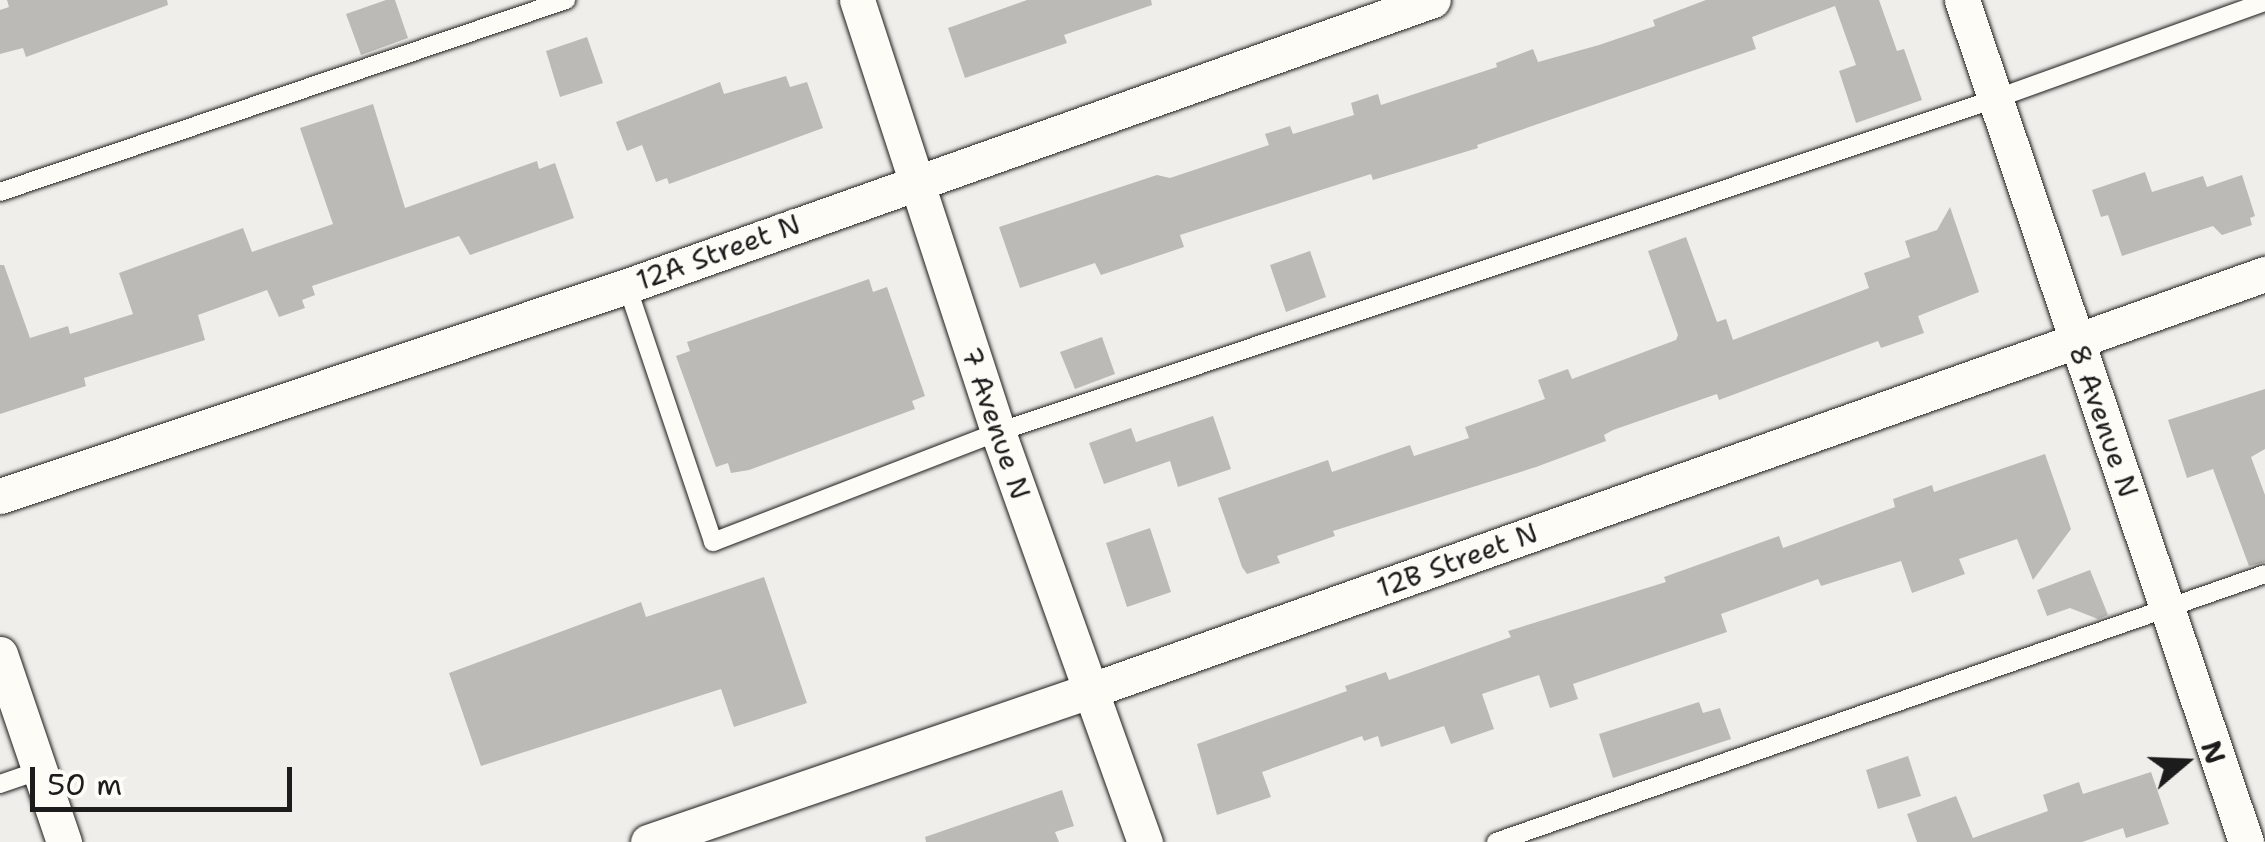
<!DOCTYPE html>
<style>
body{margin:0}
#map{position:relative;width:2265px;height:842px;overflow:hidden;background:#f0eeea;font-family:"Shantell Sans",sans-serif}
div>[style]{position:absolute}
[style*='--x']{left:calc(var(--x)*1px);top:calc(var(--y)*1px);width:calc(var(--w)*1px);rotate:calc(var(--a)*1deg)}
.building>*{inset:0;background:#bbbab6}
.roads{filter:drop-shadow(0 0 2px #1c1c1c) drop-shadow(0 0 2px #1c1c1c)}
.lane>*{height:18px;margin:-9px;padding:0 9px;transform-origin:9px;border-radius:9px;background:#fdfcf7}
.street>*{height:35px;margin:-17.5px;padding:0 17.5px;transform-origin:17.5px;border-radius:17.5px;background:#fdfcf7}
span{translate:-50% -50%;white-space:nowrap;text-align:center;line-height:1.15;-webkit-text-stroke:10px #fdfcf7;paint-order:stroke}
.street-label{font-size:28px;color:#1c1c1c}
.north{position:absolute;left:2135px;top:712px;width:100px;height:100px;-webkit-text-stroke:8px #fdfcf7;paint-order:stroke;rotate:71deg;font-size:28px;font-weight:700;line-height:40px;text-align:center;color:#1c1c1c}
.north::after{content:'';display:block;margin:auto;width:35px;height:45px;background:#1c1c1c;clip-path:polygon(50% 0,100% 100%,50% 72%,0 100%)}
.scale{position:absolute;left:30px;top:767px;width:262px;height:45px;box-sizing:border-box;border:5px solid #1c1c1c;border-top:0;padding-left:12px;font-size:30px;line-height:35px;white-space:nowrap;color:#1c1c1c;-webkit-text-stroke:8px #fdfcf7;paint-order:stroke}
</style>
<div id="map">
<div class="building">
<div style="clip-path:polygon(7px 0,167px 0,168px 5px,26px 57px,23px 48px,0 54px,0 10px,9px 7px)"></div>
<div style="clip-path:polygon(386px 0,395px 0,408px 38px,361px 55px,346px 14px)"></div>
<div style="clip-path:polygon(1027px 0,1151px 0,1152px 5px,1064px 35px,1067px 43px,965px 78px,948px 28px)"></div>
<div style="clip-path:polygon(1706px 0,1879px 0,1897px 51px,1904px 49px,1922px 100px,1856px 123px,1839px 71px,1856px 65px,1835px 6px,1752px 37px,1756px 49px,1477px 145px,1478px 148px,1373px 180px,1371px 174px,1180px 235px,1184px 247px,1101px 275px,1095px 263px,1020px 288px,999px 227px,1157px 175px,1170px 178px,1269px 145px,1265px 134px,1290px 126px,1293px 134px,1354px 115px,1351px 103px,1378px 94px,1381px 105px,1497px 67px,1496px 63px,1533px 49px,1538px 62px,1599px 45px,1655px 26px,1653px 20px)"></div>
<div style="clip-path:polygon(587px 37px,603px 83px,560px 97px,546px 51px)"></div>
<div style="clip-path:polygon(786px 76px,790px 87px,807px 82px,823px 128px,669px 184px,667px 178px,656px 182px,642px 145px,627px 151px,616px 122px,720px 82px,724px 94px)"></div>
<div style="clip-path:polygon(373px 104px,405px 208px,537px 161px,539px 169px,555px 163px,574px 218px,470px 255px,459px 236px,312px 286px,315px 295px,302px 300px,305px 308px,279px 317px,267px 290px,198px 315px,205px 340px,84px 378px,86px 386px,0 414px,0 265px,4px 265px,30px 338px,68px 326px,70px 334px,133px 314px,119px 273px,243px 228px,252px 252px,333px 224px,300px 128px)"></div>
<div style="clip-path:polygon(2145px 172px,2152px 192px,2203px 176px,2207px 187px,2242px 175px,2255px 216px,2250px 218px,2252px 225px,2222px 235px,2213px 226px,2122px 256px,2108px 215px,2101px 217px,2092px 190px)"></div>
<div style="clip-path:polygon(1950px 207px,1979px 292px,1918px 316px,1924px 333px,1881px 348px,1878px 341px,1719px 400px,1717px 394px,1613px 430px,1604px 435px,1606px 441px,1536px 467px,1333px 531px,1335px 536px,1277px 556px,1280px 563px,1247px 574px,1242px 567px,1218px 498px,1328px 460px,1332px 472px,1410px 445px,1414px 456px,1469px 438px,1465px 427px,1545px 399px,1538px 380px,1568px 369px,1572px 379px,1676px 340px,1678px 335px,1648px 251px,1686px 237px,1717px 322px,1726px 319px,1733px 340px,1869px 288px,1864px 273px,1910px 257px,1905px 241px,1937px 230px)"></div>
<div style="clip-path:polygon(1310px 251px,1326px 297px,1286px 312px,1270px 265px)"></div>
<div style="clip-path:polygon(869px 279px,873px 292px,887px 287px,925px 396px,912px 401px,915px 409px,749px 470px,731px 473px,728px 463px,716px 467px,676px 356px,690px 351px,687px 342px)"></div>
<div style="clip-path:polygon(1102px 337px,1115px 374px,1075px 389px,1060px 352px)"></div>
<div style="clip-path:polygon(2265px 389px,2265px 449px,2251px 457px,2265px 495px,2265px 562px,2249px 566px,2213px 469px,2187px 478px,2168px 420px)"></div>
<div style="clip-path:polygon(1213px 416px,1231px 469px,1178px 487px,1170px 461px,1104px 484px,1089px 443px,1131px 428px,1136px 442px)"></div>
<div style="clip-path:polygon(2045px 454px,2071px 529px,2033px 580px,2017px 539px,1959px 559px,1965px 574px,1912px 593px,1901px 561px,1821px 586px,1818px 579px,1721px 614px,1727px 632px,1573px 684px,1578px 699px,1550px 708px,1539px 675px,1482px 694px,1494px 729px,1451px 744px,1444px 726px,1381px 747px,1378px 736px,1364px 741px,1362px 736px,1262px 772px,1271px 797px,1217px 815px,1197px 744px,1347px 691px,1345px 686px,1386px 672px,1389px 680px,1511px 637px,1508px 631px,1666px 582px,1664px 577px,1779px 536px,1783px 548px,1895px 507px,1893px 499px,1932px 485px,1934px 492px)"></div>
<div style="clip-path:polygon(1150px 528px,1171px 592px,1127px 607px,1106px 543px)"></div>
<div style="clip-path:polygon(2090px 570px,2108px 615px,2098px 619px,2070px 608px,2047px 616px,2037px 590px)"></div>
<div style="clip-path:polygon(764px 577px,807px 703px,734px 727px,721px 689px,481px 766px,449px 673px,641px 602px,646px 617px)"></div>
<div style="clip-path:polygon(1699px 702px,1703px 713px,1720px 708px,1731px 739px,1613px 778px,1599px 734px)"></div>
<div style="clip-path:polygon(1908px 756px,1921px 796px,1878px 809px,1866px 770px)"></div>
<div style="clip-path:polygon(2151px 772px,2169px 824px,2126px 838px,2123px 828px,2082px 842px,1917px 842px,1907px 814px,1956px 796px,1973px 838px,2048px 811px,2043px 795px,2079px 782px,2083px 794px)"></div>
<div style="clip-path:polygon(1062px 790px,1074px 826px,1055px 832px,1059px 842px,926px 842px,925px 837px)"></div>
</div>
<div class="roads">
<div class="lane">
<div style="--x:0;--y:192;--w:598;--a:-18.74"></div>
<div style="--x:627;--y:286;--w:270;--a:71.4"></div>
<div style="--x:713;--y:542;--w:305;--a:-21.1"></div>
<div style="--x:998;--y:432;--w:1051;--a:-18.47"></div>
<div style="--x:1995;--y:99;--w:287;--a:-19.8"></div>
<div style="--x:0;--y:784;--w:40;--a:-18.9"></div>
<div style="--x:1496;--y:842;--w:814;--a:-19.21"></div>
</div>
<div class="street">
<div style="--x:857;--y:0;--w:454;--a:71.9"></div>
<div style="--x:998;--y:432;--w:436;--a:70.3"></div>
<div style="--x:1962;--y:0;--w:889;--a:71.36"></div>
<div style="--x:0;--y:496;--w:661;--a:-18.52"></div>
<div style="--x:627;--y:286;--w:855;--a:-19.54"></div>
<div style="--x:0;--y:654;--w:199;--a:71.2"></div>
<div style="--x:648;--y:842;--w:469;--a:-18.9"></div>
<div style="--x:1092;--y:690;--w:1245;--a:-19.53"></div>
</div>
</div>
<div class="street-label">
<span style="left:718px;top:252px;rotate:-20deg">12A Street N</span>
<span style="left:2104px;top:421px;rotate:71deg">8 Avenue N</span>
<span style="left:996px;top:423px;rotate:71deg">7 Avenue N</span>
<span style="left:1457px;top:560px;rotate:-20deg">12B Street N</span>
</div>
<div class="north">N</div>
<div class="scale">50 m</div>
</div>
